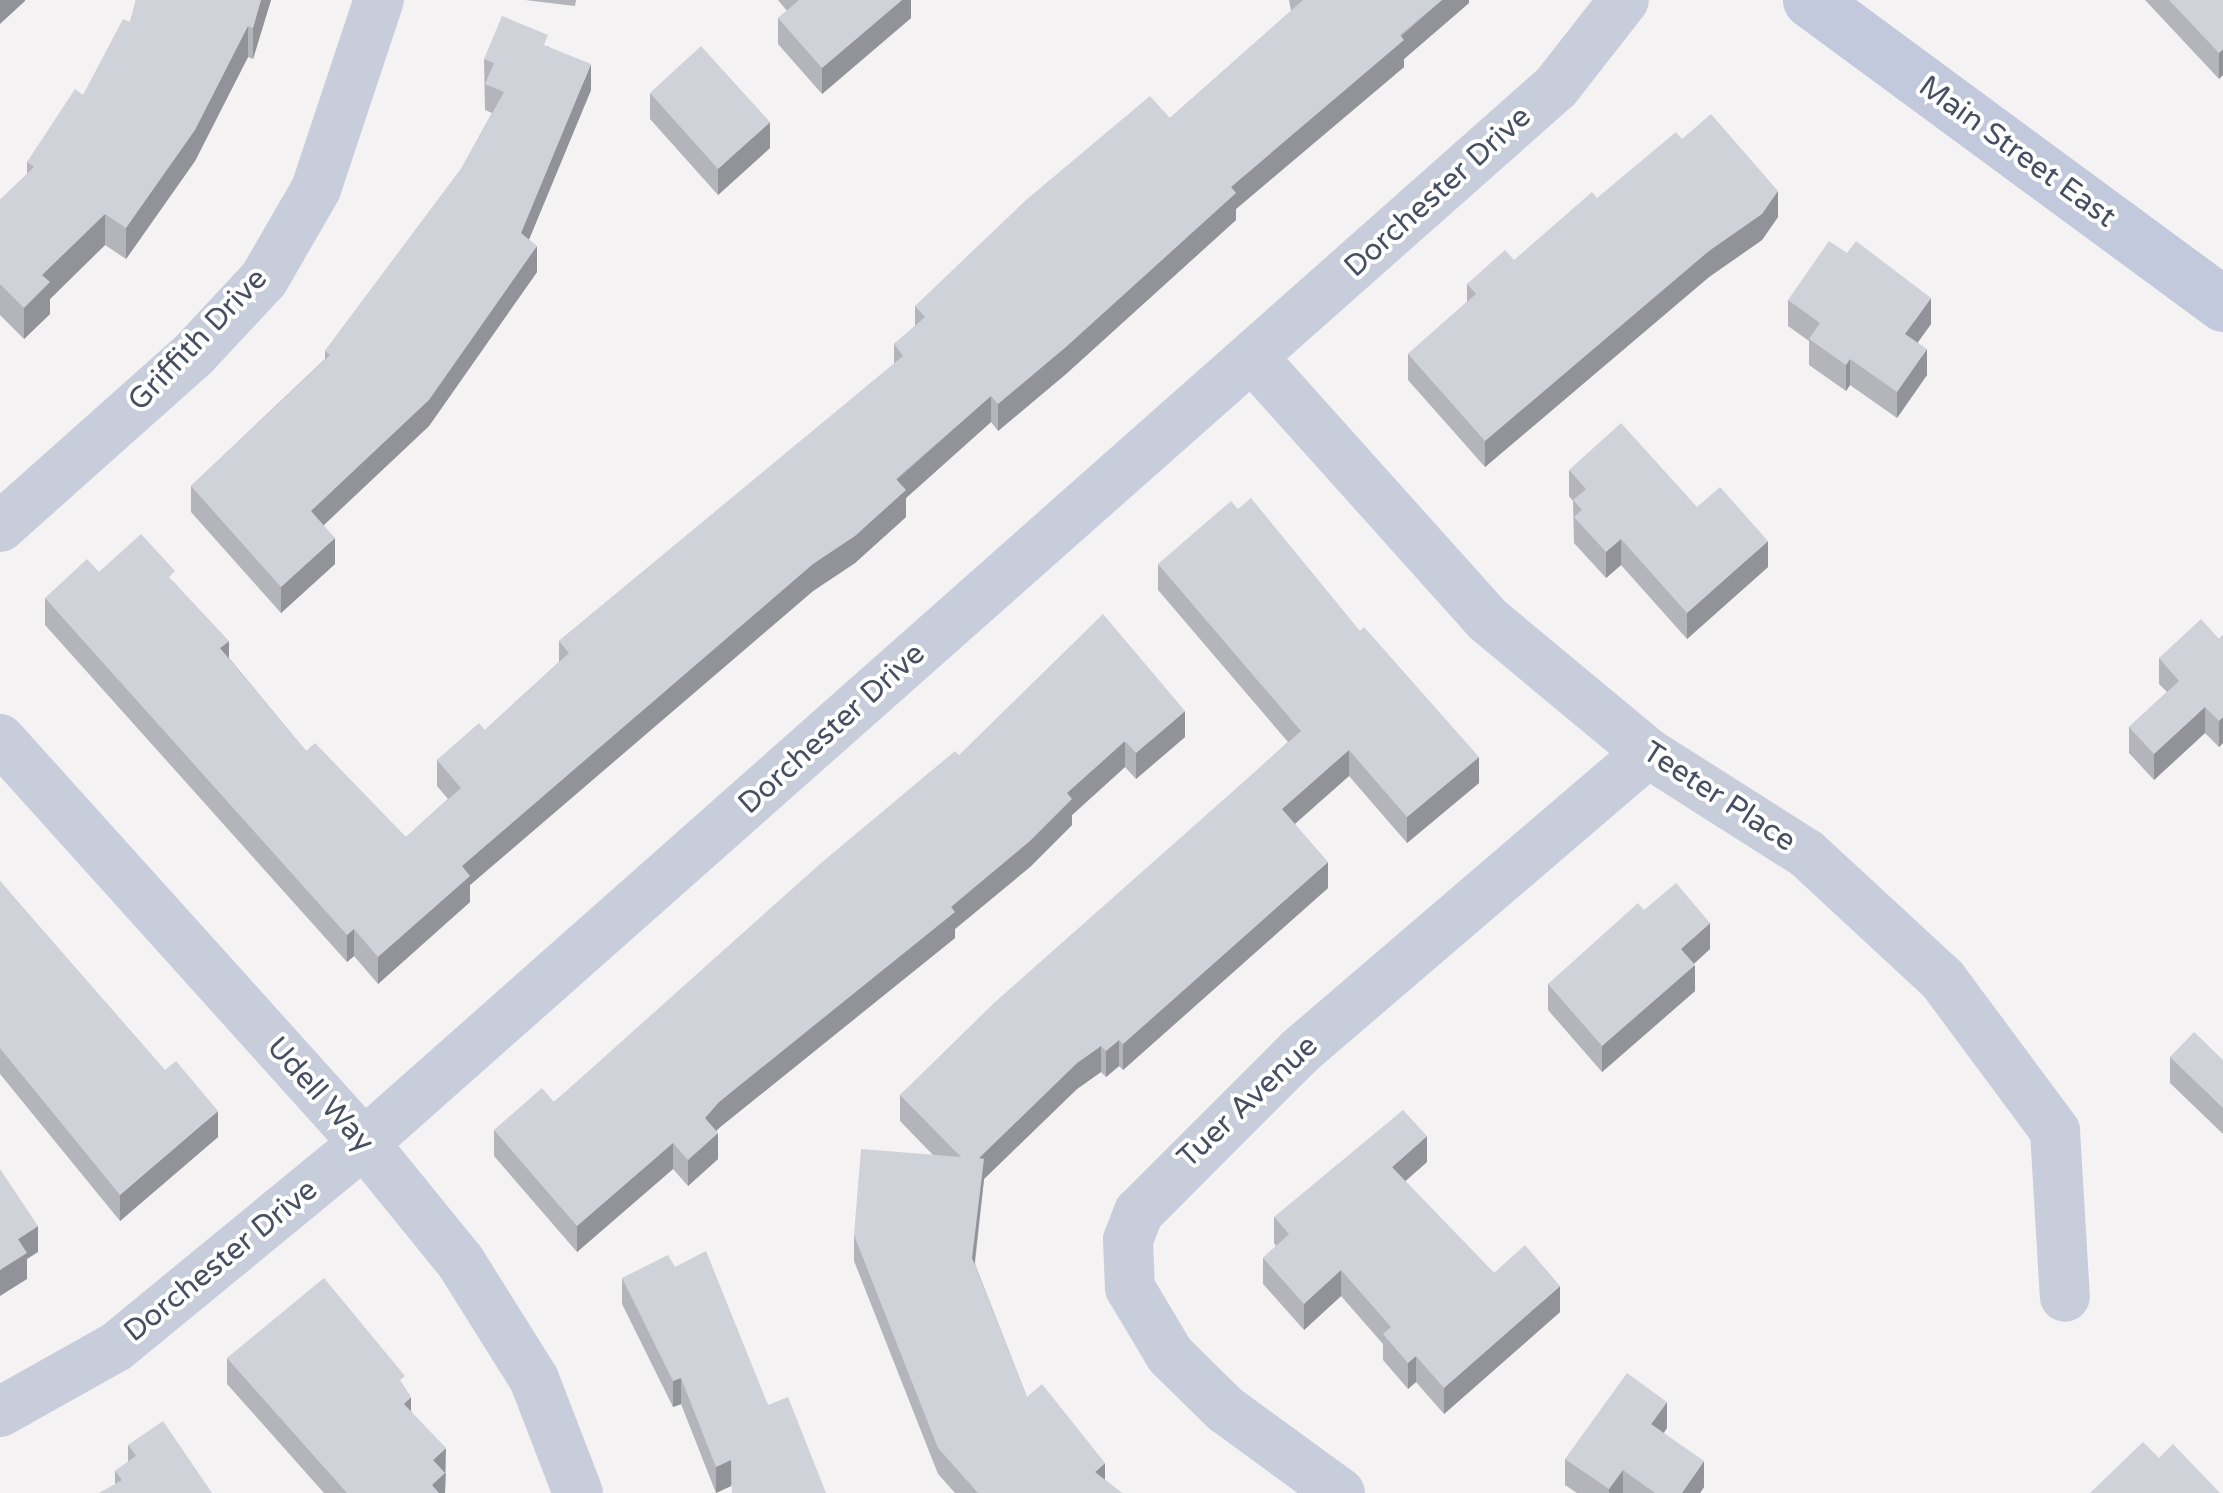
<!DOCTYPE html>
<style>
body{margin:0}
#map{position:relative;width:2223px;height:1493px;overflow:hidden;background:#f4f2f2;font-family:"Varela Round",sans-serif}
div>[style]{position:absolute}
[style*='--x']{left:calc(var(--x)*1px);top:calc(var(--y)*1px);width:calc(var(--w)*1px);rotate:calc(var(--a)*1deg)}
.minor>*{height:50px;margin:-25px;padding:0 25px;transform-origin:25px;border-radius:25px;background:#c7cddb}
.secondary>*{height:55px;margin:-27.5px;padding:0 27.5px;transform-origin:27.5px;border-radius:27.5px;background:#c2c9dc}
.wall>*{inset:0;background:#b3b5bb}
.shaded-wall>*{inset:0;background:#929399}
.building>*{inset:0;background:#d0d2da}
span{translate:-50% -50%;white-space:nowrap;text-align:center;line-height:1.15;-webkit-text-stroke:8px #fff;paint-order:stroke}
.street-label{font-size:30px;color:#474f62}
</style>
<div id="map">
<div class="minor">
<div style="--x:1252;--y:357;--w:353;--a:48.1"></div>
<div style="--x:1488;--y:620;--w:208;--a:39.7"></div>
<div style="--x:1648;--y:753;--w:188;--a:32.4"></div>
<div style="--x:1807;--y:854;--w:185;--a:42.8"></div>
<div style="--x:1943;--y:980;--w:188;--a:53.4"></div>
<div style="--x:2055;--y:1131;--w:166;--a:86.6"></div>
<div style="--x:0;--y:527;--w:261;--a:-41.7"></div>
<div style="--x:195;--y:353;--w:101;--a:-47"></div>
<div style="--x:264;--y:279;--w:104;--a:-60"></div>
<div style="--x:316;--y:189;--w:199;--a:-71.6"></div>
<div style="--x:0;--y:739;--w:544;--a:47.98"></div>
<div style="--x:364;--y:1143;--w:152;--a:50.9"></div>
<div style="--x:460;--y:1261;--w:139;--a:57.9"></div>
<div style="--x:534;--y:1379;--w:122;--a:68.9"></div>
<div style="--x:0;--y:1412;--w:133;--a:-29.3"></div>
<div style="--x:116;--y:1347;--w:321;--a:-39.4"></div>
<div style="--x:364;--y:1143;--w:1592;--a:-41.54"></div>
<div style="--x:1556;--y:87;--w:110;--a:-52"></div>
<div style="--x:1340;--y:1493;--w:141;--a:-143.9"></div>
<div style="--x:1226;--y:1410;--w:78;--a:-135.5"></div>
<div style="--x:1170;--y:1355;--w:78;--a:-120.8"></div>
<div style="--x:1130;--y:1288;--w:48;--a:-92.4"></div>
<div style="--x:1128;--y:1240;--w:30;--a:-69"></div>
<div style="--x:1139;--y:1212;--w:228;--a:-45"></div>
<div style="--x:1300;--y:1051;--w:458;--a:-40.6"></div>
</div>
<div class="secondary">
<div style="--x:1810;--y:0;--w:513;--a:36.36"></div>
</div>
<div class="wall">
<div style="clip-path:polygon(136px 0,271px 0,253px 59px,248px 57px,195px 161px,126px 259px,105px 245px,50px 299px,50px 314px,24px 339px,0 315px,0 200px,27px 174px,27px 162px,83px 95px,130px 22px)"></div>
<div style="clip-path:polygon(525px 0,576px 0,575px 6px)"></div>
<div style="clip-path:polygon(778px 0,911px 0,911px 18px,822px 94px,778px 44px,778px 18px,787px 11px)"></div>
<div style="clip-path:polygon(1289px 0,1469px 0,1469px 3px,1404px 59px,1404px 67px,1236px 209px,1236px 220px,1066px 374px,998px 431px,991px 422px,906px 498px,906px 517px,855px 563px,813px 591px,470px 885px,470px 902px,378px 984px,354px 956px,347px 962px,45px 625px,45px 598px,99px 572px,175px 583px,229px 658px,306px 751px,406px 837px,448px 799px,437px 786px,437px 760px,485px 730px,559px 662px,559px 641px,894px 364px,894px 344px,915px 326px,915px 306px,1170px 118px,1291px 11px)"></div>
<div style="clip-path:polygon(2145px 0,2223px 0,2219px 79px)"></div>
<div style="clip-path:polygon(548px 46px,591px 90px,529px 239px,537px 272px,429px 426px,324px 525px,335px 564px,281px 613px,191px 512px,191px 486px,325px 359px,325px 351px,461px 169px,492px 113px,485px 110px,484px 59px)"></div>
<div style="clip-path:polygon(650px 93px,770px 148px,718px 195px,650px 119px)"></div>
<div style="clip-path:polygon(1682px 139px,1778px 217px,1762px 240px,1709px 277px,1485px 467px,1408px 380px,1408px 354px,1467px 302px,1467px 284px,1514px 260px)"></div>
<div style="clip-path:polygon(1788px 300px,1931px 324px,1918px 342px,1927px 375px,1897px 418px,1850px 385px,1846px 391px,1809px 365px,1809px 341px,1788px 326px)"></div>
<div style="clip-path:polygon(1569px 470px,1768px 567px,1687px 639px,1621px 565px,1606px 578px,1574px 543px,1573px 501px,1569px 496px)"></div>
<div style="clip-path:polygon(1158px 564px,1479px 783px,1407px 843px,1349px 776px,1295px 824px,1328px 888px,1123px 1070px,1119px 1066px,1106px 1077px,1101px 1072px,1077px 1089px,984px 1179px,975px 1264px,1027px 1397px,1105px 1480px,1122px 1493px,955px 1493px,938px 1474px,854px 1261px,854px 1235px,933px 1155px,900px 1121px,900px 1095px,1288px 742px,1158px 590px)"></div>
<div style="clip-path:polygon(2223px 635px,2223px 743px,2219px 747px,2205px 733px,2154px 780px,2129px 753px,2129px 727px,2167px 692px,2159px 684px,2159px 658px,2219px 639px)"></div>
<div style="clip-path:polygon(1185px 737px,1136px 779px,1125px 767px,1072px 815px,1072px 825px,1030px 867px,955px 929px,955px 938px,719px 1128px,716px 1131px,718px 1159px,688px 1186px,673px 1169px,577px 1252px,494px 1156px,494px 1130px,554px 1102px,959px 755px)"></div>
<div style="clip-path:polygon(0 881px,218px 1137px,120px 1221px,0 1074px)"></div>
<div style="clip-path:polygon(1644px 910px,1710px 949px,1694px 964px,1695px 991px,1602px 1072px,1548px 1010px,1548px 984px)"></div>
<div style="clip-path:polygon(2170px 1057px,2223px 1060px,2223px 1134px,2170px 1083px)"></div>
<div style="clip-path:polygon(1427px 1162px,1405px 1181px,1494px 1273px,1560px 1312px,1444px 1414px,1416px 1382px,1408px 1389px,1383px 1360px,1383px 1344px,1341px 1296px,1304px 1330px,1263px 1284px,1263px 1258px,1276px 1246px,1274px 1243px,1274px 1217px)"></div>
<div style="clip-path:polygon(675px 1267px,768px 1405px,731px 1486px,716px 1493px,681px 1404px,673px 1407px,622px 1304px,622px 1278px)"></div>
<div style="clip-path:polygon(227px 1358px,405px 1388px,411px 1411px,446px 1474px,445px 1493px,324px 1493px,227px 1384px)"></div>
<div style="clip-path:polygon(1667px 1428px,1664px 1433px,1704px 1487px,1700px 1493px,1577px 1493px,1565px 1485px,1565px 1459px)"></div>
<div style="clip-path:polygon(128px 1445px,212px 1493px,115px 1484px,115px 1471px,128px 1462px)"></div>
</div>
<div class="shaded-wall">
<div style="clip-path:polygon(0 0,25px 0,25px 1px,0 24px)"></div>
<div style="clip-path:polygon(261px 0,271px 0,253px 59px,253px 28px)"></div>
<div style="clip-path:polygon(902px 0,911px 0,911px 18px,822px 94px,822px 68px)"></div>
<div style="clip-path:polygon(1442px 0,1469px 0,1469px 3px,1404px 59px,1404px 67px,1236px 209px,1236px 220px,1066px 374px,998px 431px,998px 404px,1231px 187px)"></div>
<div style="clip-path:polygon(248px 26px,248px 57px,195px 161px,126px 259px,126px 228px)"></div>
<div style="clip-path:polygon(2223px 49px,2223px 75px,2219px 79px,2219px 53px)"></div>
<div style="clip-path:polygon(591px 64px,591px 90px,521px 259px,521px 233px)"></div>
<div style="clip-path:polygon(770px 122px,770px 148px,718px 195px,718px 169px)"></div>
<div style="clip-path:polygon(1778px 191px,1778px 217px,1762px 240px,1709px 277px,1485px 467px,1485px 441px)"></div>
<div style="clip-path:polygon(105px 214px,105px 245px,50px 299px,50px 314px,24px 339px,24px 308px,42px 275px)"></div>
<div style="clip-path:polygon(537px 246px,537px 272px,429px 426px,311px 537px,311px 511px)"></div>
<div style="clip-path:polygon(1931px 298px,1931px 324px,1905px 360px,1905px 334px)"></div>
<div style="clip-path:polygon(1927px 349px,1927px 375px,1897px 418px,1897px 392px)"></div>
<div style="clip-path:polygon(1850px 359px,1850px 385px,1846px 391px,1846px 365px)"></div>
<div style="clip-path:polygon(991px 396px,991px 422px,906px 498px,906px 517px,855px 563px,813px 591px,470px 885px,470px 902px,378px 984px,378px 957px,462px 866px)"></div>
<div style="clip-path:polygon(335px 538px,335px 564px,281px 613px,281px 587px)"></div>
<div style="clip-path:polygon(1621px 539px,1621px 565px,1606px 578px,1606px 552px)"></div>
<div style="clip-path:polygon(1768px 541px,1768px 567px,1687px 639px,1687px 613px)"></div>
<div style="clip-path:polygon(229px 641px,229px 667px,220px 648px)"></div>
<div style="clip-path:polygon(2205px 707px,2205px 733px,2154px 780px,2154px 754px)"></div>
<div style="clip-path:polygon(1185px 711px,1185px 737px,1136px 779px,1136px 753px)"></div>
<div style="clip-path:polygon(2223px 717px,2223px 743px,2219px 747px,2219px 721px)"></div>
<div style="clip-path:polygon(1125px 741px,1125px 767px,1072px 815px,1072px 825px,1030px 867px,955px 929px,955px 938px,719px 1128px,705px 1144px,705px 1118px,719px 1102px,951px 907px,1067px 793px)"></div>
<div style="clip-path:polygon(1349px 750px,1349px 776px,1282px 835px,1282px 809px)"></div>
<div style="clip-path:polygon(1479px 757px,1479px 783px,1407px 843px,1407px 817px)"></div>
<div style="clip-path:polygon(1328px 862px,1328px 888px,1123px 1070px,1123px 1044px)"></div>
<div style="clip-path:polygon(1710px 923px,1710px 949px,1681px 975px,1681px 949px)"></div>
<div style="clip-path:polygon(354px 929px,354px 956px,347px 962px,347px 935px)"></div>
<div style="clip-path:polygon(1695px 965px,1695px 991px,1602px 1072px,1602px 1046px)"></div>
<div style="clip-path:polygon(1119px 1040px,1119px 1066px,1106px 1077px,1106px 1051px)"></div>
<div style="clip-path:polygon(1101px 1046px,1101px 1072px,1077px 1089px,984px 1179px,972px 1284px,972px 1258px,979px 1158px,1077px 1063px)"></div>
<div style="clip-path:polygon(218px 1111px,218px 1137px,120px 1221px,120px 1195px)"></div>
<div style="clip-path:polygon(718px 1133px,718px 1159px,688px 1186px,688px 1160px)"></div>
<div style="clip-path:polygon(1427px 1136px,1427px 1162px,1392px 1193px,1392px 1167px)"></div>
<div style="clip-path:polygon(673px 1143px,673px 1169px,577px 1252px,577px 1226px)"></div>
<div style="clip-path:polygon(38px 1226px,38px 1252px,27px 1259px,27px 1279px,0 1296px,0 1270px,18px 1239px)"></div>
<div style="clip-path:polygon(1341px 1270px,1341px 1296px,1304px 1330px,1304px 1304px)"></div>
<div style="clip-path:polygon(1560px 1286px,1560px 1312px,1444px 1414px,1444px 1388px)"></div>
<div style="clip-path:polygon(1416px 1356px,1416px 1382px,1408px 1389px,1408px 1363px)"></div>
<div style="clip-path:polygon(681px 1378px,681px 1404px,673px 1407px,673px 1381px)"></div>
<div style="clip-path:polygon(411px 1397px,411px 1423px,404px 1404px)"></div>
<div style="clip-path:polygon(1667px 1402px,1667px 1428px,1651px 1450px,1651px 1424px)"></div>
<div style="clip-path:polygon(446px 1448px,445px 1493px,432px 1493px,433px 1460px)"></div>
<div style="clip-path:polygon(731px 1460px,731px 1486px,716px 1493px,716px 1467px)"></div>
<div style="clip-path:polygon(1704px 1461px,1704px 1487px,1700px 1493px,1682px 1493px)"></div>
<div style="clip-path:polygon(1105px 1463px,1105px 1489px,1095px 1472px)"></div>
<div style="clip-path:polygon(1623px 1470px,1623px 1493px,1609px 1493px,1609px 1489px)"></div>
</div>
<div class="building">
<div style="clip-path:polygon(136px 0,261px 0,253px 28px,248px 26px,195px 130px,126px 228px,105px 214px,42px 275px,50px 282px,24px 308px,0 284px,0 200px,34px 167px,27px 162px,75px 89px,83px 95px,123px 19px,130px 22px)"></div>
<div style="clip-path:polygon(799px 0,902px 0,822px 68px,778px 18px)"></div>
<div style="clip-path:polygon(1303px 0,1442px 0,1400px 35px,1404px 40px,1231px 187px,1236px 193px,1066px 347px,998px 404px,991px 396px,896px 479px,906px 490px,855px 536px,813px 564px,462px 866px,470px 876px,378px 957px,354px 929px,347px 935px,45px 598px,87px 559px,99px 572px,141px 534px,175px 571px,169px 577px,229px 641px,220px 648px,306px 751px,315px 743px,406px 837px,461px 788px,437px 760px,479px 723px,485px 730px,569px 653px,559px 641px,903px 356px,894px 344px,925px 317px,915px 306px,1026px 200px,1150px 96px,1170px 118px)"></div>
<div style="clip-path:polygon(2169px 0,2223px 0,2223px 49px,2219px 53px)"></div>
<div style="clip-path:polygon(502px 16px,548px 35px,544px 45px,591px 64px,521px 233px,537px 246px,429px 400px,311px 511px,335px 538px,281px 587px,191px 486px,330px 355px,325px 351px,461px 169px,504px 92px,485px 84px,494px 63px,484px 59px)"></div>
<div style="clip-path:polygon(701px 46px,770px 122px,718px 169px,650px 93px)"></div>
<div style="clip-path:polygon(1711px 114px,1778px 191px,1762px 214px,1709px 251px,1485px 441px,1408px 354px,1476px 294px,1467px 284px,1505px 250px,1514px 260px,1592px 192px,1597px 198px,1676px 132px,1682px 139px)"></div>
<div style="clip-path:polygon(1829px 241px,1847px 253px,1856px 241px,1931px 298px,1905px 334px,1927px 349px,1897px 392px,1850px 359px,1846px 365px,1809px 339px,1820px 323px,1788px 300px)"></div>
<div style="clip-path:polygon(1621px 423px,1697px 507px,1720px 487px,1768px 541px,1687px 613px,1621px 539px,1606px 552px,1574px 517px,1582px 510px,1573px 500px,1586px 489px,1569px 470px)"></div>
<div style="clip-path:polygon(1251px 498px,1360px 631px,1364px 627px,1479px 757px,1407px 817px,1349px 750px,1282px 809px,1328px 862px,1123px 1044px,1119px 1040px,1106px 1051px,1101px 1046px,1077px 1063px,979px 1158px,984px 1159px,972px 1258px,1027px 1397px,1042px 1384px,1105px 1463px,1095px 1472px,1122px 1493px,978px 1493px,938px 1448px,854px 1235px,861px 1149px,961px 1157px,900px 1095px,995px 1002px,1301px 731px,1158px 564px,1231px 501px,1238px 509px)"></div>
<div style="clip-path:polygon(1103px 614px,1185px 711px,1136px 753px,1125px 741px,1067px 793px,1072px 799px,1030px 841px,951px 907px,955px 912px,719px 1102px,705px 1118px,718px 1133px,688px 1160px,673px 1143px,577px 1226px,494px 1130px,542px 1088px,554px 1102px,821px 863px,955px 751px,959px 755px)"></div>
<div style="clip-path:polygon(2201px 619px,2219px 639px,2223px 635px,2223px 717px,2219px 721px,2205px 707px,2154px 754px,2129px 727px,2179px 681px,2159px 658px)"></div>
<div style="clip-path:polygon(0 881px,165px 1070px,176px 1061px,218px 1111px,120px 1195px,0 1048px)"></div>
<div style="clip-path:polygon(1676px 883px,1710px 923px,1681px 949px,1695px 965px,1602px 1046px,1548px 984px,1638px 903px,1644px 910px)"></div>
<div style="clip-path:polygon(2194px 1032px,2223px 1060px,2223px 1108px,2170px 1057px)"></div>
<div style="clip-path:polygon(1403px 1110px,1427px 1136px,1392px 1167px,1494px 1273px,1525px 1245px,1560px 1286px,1444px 1388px,1416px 1356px,1408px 1363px,1383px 1334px,1391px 1327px,1341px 1270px,1304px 1304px,1263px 1258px,1289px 1234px,1274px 1217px)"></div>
<div style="clip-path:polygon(0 1169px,38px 1226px,18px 1239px,27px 1253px,0 1270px)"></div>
<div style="clip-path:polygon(706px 1251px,768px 1405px,788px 1397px,826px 1493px,732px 1493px,731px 1460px,716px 1467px,681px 1378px,673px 1381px,622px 1278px,668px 1255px,675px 1267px)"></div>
<div style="clip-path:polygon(324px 1278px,405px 1376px,400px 1380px,411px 1397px,404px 1404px,446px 1448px,433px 1460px,445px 1473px,432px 1485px,439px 1493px,347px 1493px,227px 1358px)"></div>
<div style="clip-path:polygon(1627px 1373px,1667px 1402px,1651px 1424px,1704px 1461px,1682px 1493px,1655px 1493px,1623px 1470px,1609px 1489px,1565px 1459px)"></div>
<div style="clip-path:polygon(163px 1421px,212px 1493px,99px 1493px,122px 1480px,115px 1471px,136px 1456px,128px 1445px)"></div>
<div style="clip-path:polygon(2143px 1442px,2159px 1458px,2173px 1444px,2220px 1493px,2090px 1493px)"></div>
</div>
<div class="street-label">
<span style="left:2017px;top:152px;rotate:36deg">Main Street East</span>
<span style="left:1438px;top:192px;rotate:-42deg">Dorchester Drive</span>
<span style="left:198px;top:340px;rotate:-46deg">Griffith Drive</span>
<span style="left:832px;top:729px;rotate:-42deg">Dorchester Drive</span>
<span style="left:1719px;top:797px;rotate:33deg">Teeter Place</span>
<span style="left:320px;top:1095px;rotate:48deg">Udell Way</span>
<span style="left:1248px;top:1102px;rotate:-43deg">Tuer Avenue</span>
<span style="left:221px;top:1261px;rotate:-39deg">Dorchester Drive</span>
</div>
</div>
